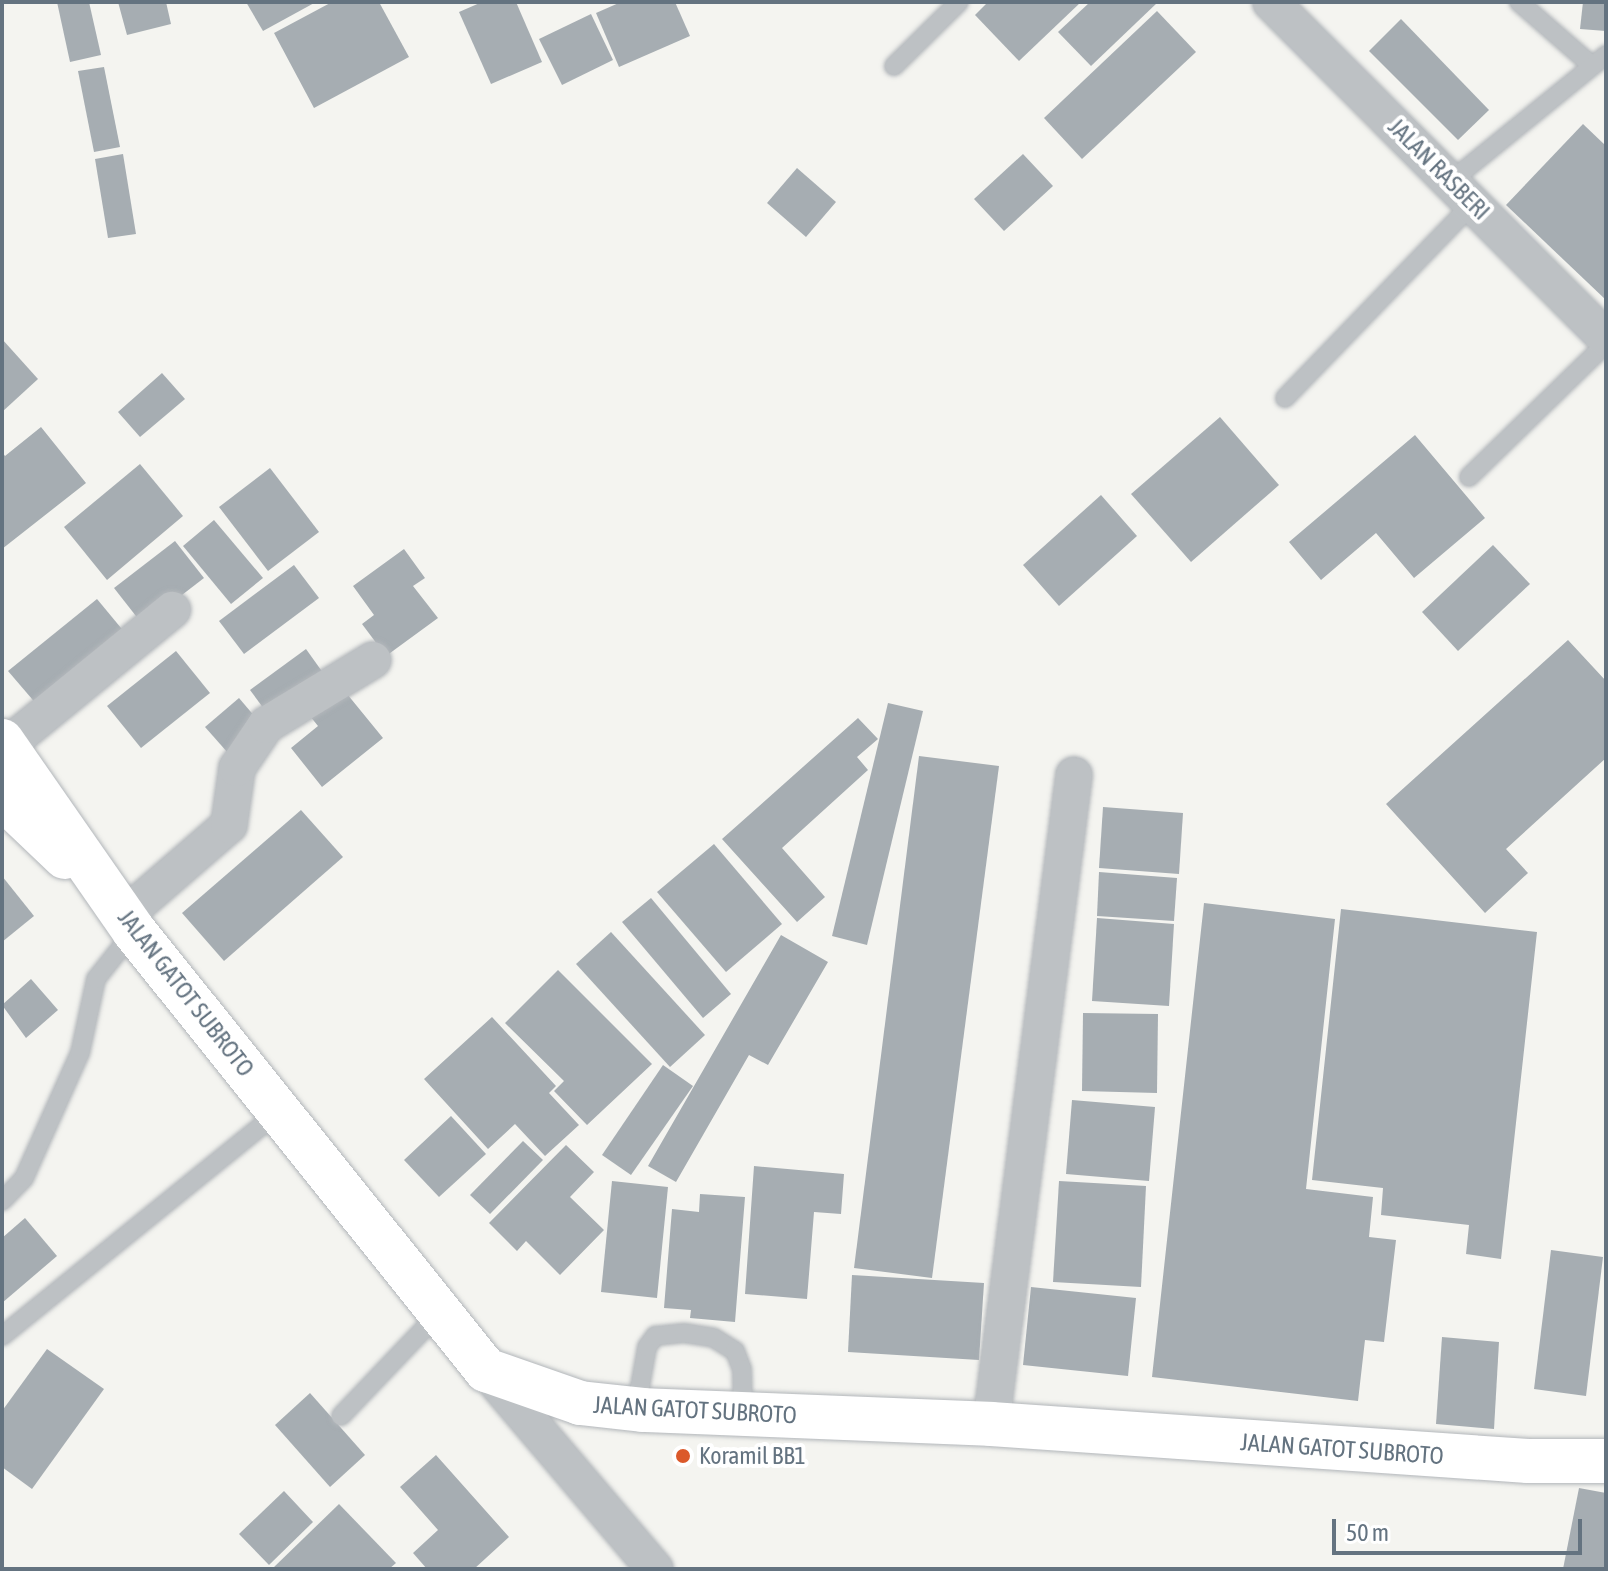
<!DOCTYPE html>
<style>
body{margin:0}
#map{position:relative;width:1608px;height:1571px;overflow:hidden;background:#f4f4f0;font-family:"Asap Condensed",sans-serif}
div>[style]{position:absolute}
[style*='--x']{left:calc(var(--x)*1px);top:calc(var(--y)*1px);width:calc(var(--w)*1px);rotate:calc(var(--a)*1deg)}
.building>*{inset:0;background:#a6adb2}
.roads{filter:drop-shadow(0 0 2px #b2b6ba) drop-shadow(0 0 2px #b2b6ba)}
.service>*{height:18px;margin:-9px;padding:0 9px;transform-origin:9px;border-radius:9px;background:#bdc1c4}
.minor>*{height:36px;margin:-18px;padding:0 18px;transform-origin:18px;border-radius:18px;background:#bdc1c4}
.secondary>*{height:44px;margin:-22px;padding:0 22px;transform-origin:22px;border-radius:22px;background:#fff}
.dots>*{width:22px;height:22px;translate:-50% -50%;box-sizing:border-box;border:4px solid #fff;border-radius:50%}
span{translate:-50% -50%;white-space:nowrap;text-align:center;line-height:1.15;-webkit-text-stroke:8px #fff;paint-order:stroke}
.street-label{font-size:24px;color:#647380}
.poi-label{font-size:24px;color:#647380}
.left{translate:0 -50%;text-align:left}
.frame{position:absolute;inset:0;border:4px solid #647380;pointer-events:none}
.scale{position:absolute;left:1332px;top:1519px;width:250px;height:36px;box-sizing:border-box;border:4px solid #647380;border-top:0;padding-left:10px;font-size:24px;line-height:28px;white-space:nowrap;color:#647380;-webkit-text-stroke:6px #fff;paint-order:stroke}
</style>
<div id="map">
<div class="building">
<div style="clip-path:polygon(57px 2px,89px 2px,101px 55px,70px 62px)"></div>
<div style="clip-path:polygon(118px 2px,166px 2px,171px 24px,127px 35px)"></div>
<div style="clip-path:polygon(246px 2px,316px 2px,263px 31px)"></div>
<div style="clip-path:polygon(332px 2px,379px 2px,409px 57px,314px 108px,274px 33px)"></div>
<div style="clip-path:polygon(482px 2px,516px 2px,542px 62px,491px 84px,459px 12px)"></div>
<div style="clip-path:polygon(621px 2px,675px 2px,690px 36px,619px 67px,596px 13px)"></div>
<div style="clip-path:polygon(988px 2px,1081px 2px,1019px 61px,975px 15px)"></div>
<div style="clip-path:polygon(1090px 2px,1158px 2px,1091px 66px,1058px 32px)"></div>
<div style="clip-path:polygon(1583px 2px,1606px 2px,1606px 31px,1580px 29px)"></div>
<div style="clip-path:polygon(1157px 11px,1196px 52px,1082px 159px,1044px 118px)"></div>
<div style="clip-path:polygon(591px 14px,613px 60px,562px 85px,539px 39px)"></div>
<div style="clip-path:polygon(1401px 19px,1489px 110px,1458px 140px,1369px 51px)"></div>
<div style="clip-path:polygon(104px 67px,120px 147px,94px 152px,78px 71px)"></div>
<div style="clip-path:polygon(1583px 124px,1606px 146px,1606px 300px,1506px 205px)"></div>
<div style="clip-path:polygon(123px 154px,136px 234px,108px 238px,95px 159px)"></div>
<div style="clip-path:polygon(1023px 154px,1053px 186px,1004px 231px,974px 199px)"></div>
<div style="clip-path:polygon(797px 168px,836px 202px,806px 237px,767px 203px)"></div>
<div style="clip-path:polygon(2px 339px,38px 379px,2px 412px)"></div>
<div style="clip-path:polygon(162px 373px,185px 399px,140px 437px,118px 412px)"></div>
<div style="clip-path:polygon(1220px 417px,1279px 485px,1191px 562px,1131px 494px)"></div>
<div style="clip-path:polygon(41px 427px,86px 483px,2px 549px,2px 452px,5px 456px)"></div>
<div style="clip-path:polygon(1415px 435px,1485px 518px,1414px 578px,1376px 533px,1321px 580px,1289px 542px)"></div>
<div style="clip-path:polygon(140px 464px,183px 516px,107px 580px,64px 527px)"></div>
<div style="clip-path:polygon(270px 468px,319px 532px,268px 571px,219px 507px)"></div>
<div style="clip-path:polygon(1101px 495px,1137px 536px,1059px 606px,1023px 565px)"></div>
<div style="clip-path:polygon(214px 520px,263px 578px,231px 604px,183px 546px)"></div>
<div style="clip-path:polygon(175px 541px,204px 578px,143px 625px,114px 588px)"></div>
<div style="clip-path:polygon(1493px 545px,1530px 584px,1458px 651px,1422px 612px)"></div>
<div style="clip-path:polygon(404px 549px,425px 578px,413px 586px,438px 618px,386px 656px,362px 624px,374px 615px,353px 586px)"></div>
<div style="clip-path:polygon(294px 565px,319px 598px,244px 654px,219px 621px)"></div>
<div style="clip-path:polygon(97px 599px,126px 634px,38px 706px,8px 671px)"></div>
<div style="clip-path:polygon(1568px 640px,1606px 681px,1606px 758px,1506px 849px,1528px 873px,1485px 913px,1386px 804px)"></div>
<div style="clip-path:polygon(306px 649px,326px 677px,270px 717px,250px 690px)"></div>
<div style="clip-path:polygon(176px 651px,210px 693px,141px 748px,107px 706px)"></div>
<div style="clip-path:polygon(343px 689px,383px 738px,322px 787px,291px 748px,318px 726px,310px 716px)"></div>
<div style="clip-path:polygon(239px 698px,262px 725px,228px 753px,205px 727px)"></div>
<div style="clip-path:polygon(888px 703px,923px 711px,867px 945px,832px 936px)"></div>
<div style="clip-path:polygon(858px 718px,878px 739px,857px 757px,868px 770px,782px 848px,825px 897px,797px 922px,722px 839px)"></div>
<div style="clip-path:polygon(919px 756px,999px 766px,932px 1278px,854px 1268px)"></div>
<div style="clip-path:polygon(1103px 807px,1183px 813px,1179px 874px,1099px 868px)"></div>
<div style="clip-path:polygon(301px 810px,343px 857px,224px 961px,182px 913px)"></div>
<div style="clip-path:polygon(714px 844px,782px 924px,726px 972px,657px 892px)"></div>
<div style="clip-path:polygon(1099px 872px,1177px 878px,1174px 921px,1097px 916px)"></div>
<div style="clip-path:polygon(2px 876px,34px 916px,2px 942px)"></div>
<div style="clip-path:polygon(651px 898px,731px 994px,703px 1018px,622px 922px)"></div>
<div style="clip-path:polygon(1204px 903px,1335px 919px,1306px 1189px,1373px 1197px,1369px 1237px,1396px 1240px,1384px 1342px,1365px 1340px,1358px 1401px,1152px 1377px)"></div>
<div style="clip-path:polygon(1341px 909px,1537px 932px,1501px 1259px,1466px 1254px,1469px 1225px,1381px 1215px,1383px 1188px,1312px 1180px)"></div>
<div style="clip-path:polygon(1097px 918px,1174px 924px,1169px 1006px,1092px 1001px)"></div>
<div style="clip-path:polygon(611px 932px,705px 1035px,670px 1067px,576px 964px)"></div>
<div style="clip-path:polygon(781px 935px,828px 962px,768px 1065px,749px 1055px,676px 1182px,648px 1166px)"></div>
<div style="clip-path:polygon(558px 970px,652px 1064px,587px 1125px,554px 1091px,564px 1081px,505px 1023px)"></div>
<div style="clip-path:polygon(31px 979px,58px 1010px,26px 1038px,2px 1005px)"></div>
<div style="clip-path:polygon(1083px 1013px,1158px 1014px,1157px 1093px,1082px 1091px)"></div>
<div style="clip-path:polygon(492px 1017px,556px 1086px,549px 1093px,579px 1125px,545px 1156px,515px 1124px,488px 1149px,424px 1079px)"></div>
<div style="clip-path:polygon(663px 1065px,693px 1086px,631px 1175px,602px 1155px)"></div>
<div style="clip-path:polygon(1072px 1100px,1155px 1107px,1149px 1181px,1066px 1174px)"></div>
<div style="clip-path:polygon(451px 1116px,486px 1154px,439px 1197px,404px 1160px)"></div>
<div style="clip-path:polygon(523px 1141px,543px 1160px,490px 1214px,470px 1195px)"></div>
<div style="clip-path:polygon(566px 1145px,594px 1172px,570px 1197px,604px 1230px,560px 1275px,526px 1241px,517px 1251px,489px 1223px)"></div>
<div style="clip-path:polygon(754px 1166px,844px 1174px,841px 1214px,814px 1212px,807px 1299px,745px 1294px)"></div>
<div style="clip-path:polygon(612px 1181px,668px 1187px,657px 1298px,601px 1292px)"></div>
<div style="clip-path:polygon(1059px 1181px,1146px 1186px,1141px 1287px,1053px 1282px)"></div>
<div style="clip-path:polygon(700px 1194px,745px 1197px,735px 1322px,690px 1318px,691px 1310px,664px 1308px,672px 1209px,699px 1212px)"></div>
<div style="clip-path:polygon(25px 1218px,57px 1256px,2px 1303px,2px 1238px)"></div>
<div style="clip-path:polygon(1551px 1250px,1603px 1257px,1586px 1396px,1534px 1389px)"></div>
<div style="clip-path:polygon(852px 1275px,984px 1283px,979px 1360px,848px 1352px)"></div>
<div style="clip-path:polygon(1031px 1287px,1136px 1298px,1128px 1376px,1023px 1365px)"></div>
<div style="clip-path:polygon(1442px 1337px,1499px 1342px,1494px 1429px,1436px 1424px)"></div>
<div style="clip-path:polygon(47px 1349px,104px 1389px,32px 1489px,2px 1467px,2px 1411px)"></div>
<div style="clip-path:polygon(310px 1393px,365px 1455px,330px 1487px,275px 1425px)"></div>
<div style="clip-path:polygon(436px 1455px,509px 1537px,474px 1569px,427px 1569px,413px 1553px,438px 1530px,400px 1487px)"></div>
<div style="clip-path:polygon(1579px 1488px,1606px 1493px,1606px 1569px,1563px 1569px)"></div>
<div style="clip-path:polygon(284px 1491px,313px 1522px,269px 1565px,239px 1534px)"></div>
<div style="clip-path:polygon(339px 1504px,396px 1563px,389px 1569px,272px 1569px)"></div>
</div>
<div class="roads">
<div class="service">
<div style="--x:1519;--y:2;--w:94;--a:41.1"></div>
<div style="--x:894;--y:66;--w:91;--a:-44.6"></div>
<div style="--x:1451;--y:181;--w:200;--a:-39.1"></div>
<div style="--x:1285;--y:398;--w:271;--a:-46"></div>
<div style="--x:1469;--y:477;--w:191;--a:-44.2"></div>
<div style="--x:2;--y:1201;--w:32;--a:-46"></div>
<div style="--x:24;--y:1178;--w:137;--a:-65.9"></div>
<div style="--x:80;--y:1053;--w:76;--a:-77.8"></div>
<div style="--x:96;--y:979;--w:61;--a:-51.6"></div>
<div style="--x:2;--y:1336;--w:356;--a:-39"></div>
<div style="--x:636;--y:1409;--w:63;--a:-79.9"></div>
<div style="--x:647;--y:1347;--w:14;--a:-54"></div>
<div style="--x:655;--y:1336;--w:29;--a:-6"></div>
<div style="--x:684;--y:1333;--w:30;--a:9"></div>
<div style="--x:714;--y:1338;--w:25;--a:32"></div>
<div style="--x:735;--y:1351;--w:19;--a:69"></div>
<div style="--x:742;--y:1369;--w:45;--a:88.7"></div>
<div style="--x:341;--y:1416;--w:144;--a:-46.4"></div>
</div>
<div class="minor">
<div style="--x:1271;--y:2;--w:474;--a:45.1"></div>
<div style="--x:6;--y:746;--w:215;--a:-39.3"></div>
<div style="--x:124;--y:916;--w:139;--a:-40.9"></div>
<div style="--x:229;--y:825;--w:58;--a:-82"></div>
<div style="--x:237;--y:768;--w:52;--a:-56"></div>
<div style="--x:266;--y:725;--w:125;--a:-31.3"></div>
<div style="--x:486;--y:1370;--w:261;--a:49.7"></div>
<div style="--x:991;--y:1424;--w:654;--a:-82.71"></div>
</div>
<div class="secondary">
<div style="--x:2;--y:741;--w:231;--a:55.2"></div>
<div style="--x:134;--y:931;--w:563;--a:51.28"></div>
<div style="--x:486;--y:1370;--w:100;--a:19.3"></div>
<div style="--x:580;--y:1403;--w:63;--a:6.3"></div>
<div style="--x:643;--y:1410;--w:348;--a:2.3"></div>
<div style="--x:991;--y:1424;--w:538;--a:3.94"></div>
<div style="--x:1528;--y:1461;--w:78;--a:0"></div>
<div style="--x:2;--y:797;--w:87;--a:43.6"></div>
</div>
</div>
<div class="dots">
<div style="left:683px;top:1456px;background:#db592a"></div>
</div>
<div class="street-label">
<span style="left:1439px;top:169px;rotate:45deg">JALAN RASBERI</span>
<span style="left:186px;top:993px;rotate:52deg">JALAN GATOT SUBROTO</span>
<span style="left:695px;top:1410px;rotate:3deg">JALAN GATOT SUBROTO</span>
<span style="left:1342px;top:1449px;rotate:4deg">JALAN GATOT SUBROTO</span>
</div>
<div class="poi-label">
<span class="left" style="left:699px;top:1456px">Koramil BB1</span>
</div>
<div class="frame"></div>
<div class="scale">50 m</div>
</div>
